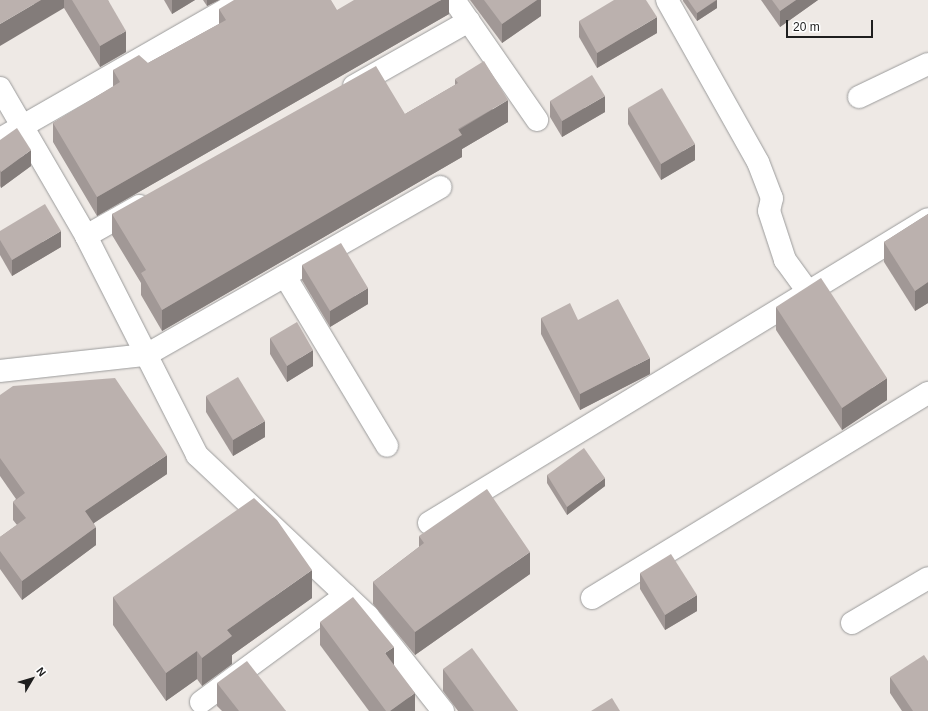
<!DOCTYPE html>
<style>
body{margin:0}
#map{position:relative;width:928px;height:711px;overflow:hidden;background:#eee9e5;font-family:Arial,sans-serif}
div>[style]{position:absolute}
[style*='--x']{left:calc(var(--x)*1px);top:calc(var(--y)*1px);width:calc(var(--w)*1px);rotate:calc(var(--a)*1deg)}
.roads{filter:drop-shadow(0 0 1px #9b9b9b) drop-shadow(0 0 1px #9b9b9b)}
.minor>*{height:22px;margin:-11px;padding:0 11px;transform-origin:11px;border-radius:11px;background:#fff}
.wall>*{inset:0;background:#a19896}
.shaded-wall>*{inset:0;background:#837c7a}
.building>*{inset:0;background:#bbb1ae}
span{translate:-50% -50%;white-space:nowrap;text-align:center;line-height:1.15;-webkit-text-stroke:3.5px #fff;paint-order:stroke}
.north{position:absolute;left:12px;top:659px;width:40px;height:40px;-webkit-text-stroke:3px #fff;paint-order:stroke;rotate:52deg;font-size:11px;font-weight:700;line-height:16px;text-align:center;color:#1e1e1e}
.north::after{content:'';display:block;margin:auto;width:14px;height:18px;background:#1e1e1e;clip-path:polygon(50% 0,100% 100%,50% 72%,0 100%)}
.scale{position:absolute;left:786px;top:20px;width:87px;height:18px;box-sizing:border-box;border:2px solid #1e1e1e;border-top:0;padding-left:5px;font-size:12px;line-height:14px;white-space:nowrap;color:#1e1e1e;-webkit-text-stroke:3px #fff;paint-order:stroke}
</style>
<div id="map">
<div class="roads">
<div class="minor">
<div style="--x:454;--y:0;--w:146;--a:55.3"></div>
<div style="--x:667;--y:0;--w:186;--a:60.7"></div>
<div style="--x:758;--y:162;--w:39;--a:69"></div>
<div style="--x:772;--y:198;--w:13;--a:103"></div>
<div style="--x:769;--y:211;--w:52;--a:71.9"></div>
<div style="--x:785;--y:260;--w:39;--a:54"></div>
<div style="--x:354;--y:86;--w:132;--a:-29.5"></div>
<div style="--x:0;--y:88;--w:171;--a:59.8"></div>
<div style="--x:86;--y:236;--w:246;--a:63.1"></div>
<div style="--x:197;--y:455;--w:235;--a:43.3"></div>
<div style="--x:368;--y:616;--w:121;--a:51.7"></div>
<div style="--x:859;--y:97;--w:76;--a:-25.6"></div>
<div style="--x:0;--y:139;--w:280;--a:-29.8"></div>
<div style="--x:86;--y:236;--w:61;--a:-29.5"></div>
<div style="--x:285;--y:276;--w:198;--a:59"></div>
<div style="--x:0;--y:371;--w:147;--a:-6.3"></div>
<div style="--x:146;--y:355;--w:339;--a:-29.7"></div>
<div style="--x:429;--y:523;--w:584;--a:-31.35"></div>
<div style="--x:592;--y:598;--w:394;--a:-31.4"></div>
<div style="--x:852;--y:623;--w:88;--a:-30.6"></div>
<div style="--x:201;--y:702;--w:180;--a:-36.4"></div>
</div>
</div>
<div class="wall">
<div style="clip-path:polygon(0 0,108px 0,126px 52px,100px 67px,64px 8px)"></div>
<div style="clip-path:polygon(164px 0,195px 0,172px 14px)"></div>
<div style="clip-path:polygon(203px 0,219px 0,207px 6px)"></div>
<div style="clip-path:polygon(449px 0,449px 14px,97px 216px,53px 142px,53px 123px,113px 87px,113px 70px,148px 63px,219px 24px,219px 9px,337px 10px)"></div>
<div style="clip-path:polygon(470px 0,541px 0,541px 16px,502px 43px)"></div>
<div style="clip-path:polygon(683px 0,717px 0,717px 8px,697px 21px,683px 1px)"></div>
<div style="clip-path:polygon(761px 0,818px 0,780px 27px)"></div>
<div style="clip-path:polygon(579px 21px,657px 33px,597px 68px,579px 37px)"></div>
<div style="clip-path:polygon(455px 79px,508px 122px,462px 149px,462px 157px,162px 331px,141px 295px,141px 283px,112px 235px,112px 214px,405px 114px,455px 85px)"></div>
<div style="clip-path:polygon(550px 101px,605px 112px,562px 137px,550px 117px)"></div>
<div style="clip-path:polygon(628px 108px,695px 160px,661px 180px,628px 124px)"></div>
<div style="clip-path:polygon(0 140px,31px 166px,1px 188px,0 186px)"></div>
<div style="clip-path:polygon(928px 214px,928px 303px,915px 311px,884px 262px,884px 242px)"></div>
<div style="clip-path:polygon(0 231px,61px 247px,12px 276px,0 255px)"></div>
<div style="clip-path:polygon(302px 265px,368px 304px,330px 327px,302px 280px)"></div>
<div style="clip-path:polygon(776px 307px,887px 400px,842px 430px,776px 330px)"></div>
<div style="clip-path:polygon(541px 318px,650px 374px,580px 410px,541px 334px)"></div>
<div style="clip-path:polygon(270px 338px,313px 366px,287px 382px,270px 354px)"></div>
<div style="clip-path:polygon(0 395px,167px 474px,94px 523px,96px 545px,22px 600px,0 569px,0 537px,17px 525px,13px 520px,13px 502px,16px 499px,0 476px)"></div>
<div style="clip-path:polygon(206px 396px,265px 437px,233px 456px,206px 412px)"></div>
<div style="clip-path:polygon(547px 475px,605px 486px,567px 515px,547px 483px)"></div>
<div style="clip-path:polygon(419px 536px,530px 574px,415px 655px,373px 604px,373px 582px,419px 547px)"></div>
<div style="clip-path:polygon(640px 573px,697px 611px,665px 630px,640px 589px)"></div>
<div style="clip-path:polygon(113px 597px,312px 598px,232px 655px,232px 664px,202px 686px,197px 679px,166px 701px,113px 625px)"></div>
<div style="clip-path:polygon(320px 622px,394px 665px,415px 711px,369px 711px,320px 645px)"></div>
<div style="clip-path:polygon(443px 669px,518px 711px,458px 711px,443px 691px)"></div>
<div style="clip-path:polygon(890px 677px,928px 711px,902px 711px,890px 693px)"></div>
<div style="clip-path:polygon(217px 683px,286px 711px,222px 711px,217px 706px)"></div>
</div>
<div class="shaded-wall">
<div style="clip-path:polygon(41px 0,64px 0,64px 8px,0 46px,0 24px)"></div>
<div style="clip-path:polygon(172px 0,195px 0,172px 14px)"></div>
<div style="clip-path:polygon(207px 0,219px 0,207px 6px)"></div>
<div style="clip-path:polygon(441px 0,449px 0,449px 14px,97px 216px,97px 197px)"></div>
<div style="clip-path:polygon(537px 0,541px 0,541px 16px,502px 43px,502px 24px)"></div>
<div style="clip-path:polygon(717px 0,717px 8px,697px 21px,697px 13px)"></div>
<div style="clip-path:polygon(796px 0,818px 0,780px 27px,780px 11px)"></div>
<div style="clip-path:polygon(657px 17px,657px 33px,597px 68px,597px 53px)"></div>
<div style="clip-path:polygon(126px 31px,126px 52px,100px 67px,100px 46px)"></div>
<div style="clip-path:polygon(605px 96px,605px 112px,562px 137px,562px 121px)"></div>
<div style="clip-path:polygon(508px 100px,508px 122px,462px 149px,462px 157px,162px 331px,162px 310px)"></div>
<div style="clip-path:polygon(695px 144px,695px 160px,661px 180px,661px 164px)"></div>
<div style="clip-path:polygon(31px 150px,31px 166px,1px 188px,1px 172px)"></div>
<div style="clip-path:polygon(61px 231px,61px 247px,12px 276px,12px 260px)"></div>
<div style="clip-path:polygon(928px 282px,928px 303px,915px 311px,915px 291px)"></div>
<div style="clip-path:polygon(368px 288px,368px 304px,330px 327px,330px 311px)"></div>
<div style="clip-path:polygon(313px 350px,313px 366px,287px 382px,287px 366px)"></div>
<div style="clip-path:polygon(650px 358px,650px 374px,580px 410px,580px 394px)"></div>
<div style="clip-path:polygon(887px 378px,887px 400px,842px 430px,842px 408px)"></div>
<div style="clip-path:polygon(265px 421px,265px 437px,233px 456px,233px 440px)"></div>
<div style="clip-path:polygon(167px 455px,167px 474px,85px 529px,85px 511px)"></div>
<div style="clip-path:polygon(605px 478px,605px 486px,567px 515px,567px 507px)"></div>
<div style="clip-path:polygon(96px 527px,96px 545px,22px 600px,22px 581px)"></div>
<div style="clip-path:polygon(530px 552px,530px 574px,415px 655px,415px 632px)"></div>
<div style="clip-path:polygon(312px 570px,312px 598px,232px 655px,232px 664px,202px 686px,202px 658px,227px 630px)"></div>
<div style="clip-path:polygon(697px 595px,697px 611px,665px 630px,665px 615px)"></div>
<div style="clip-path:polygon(394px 647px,394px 669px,385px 653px)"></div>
<div style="clip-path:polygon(197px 651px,197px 679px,166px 701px,166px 673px)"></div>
<div style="clip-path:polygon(415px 693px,415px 711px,390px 711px)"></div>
</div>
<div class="building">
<div style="clip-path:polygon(0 0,41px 0,0 24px)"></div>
<div style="clip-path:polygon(72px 0,108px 0,126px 31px,100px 46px)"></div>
<div style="clip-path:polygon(234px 0,331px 0,337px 10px,354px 0,441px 0,97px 197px,53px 123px,120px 82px,113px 70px,139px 55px,148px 63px,226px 20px,219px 9px)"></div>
<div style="clip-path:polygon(484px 0,537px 0,502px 24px)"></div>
<div style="clip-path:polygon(614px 0,646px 0,657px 17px,597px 53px,579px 21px)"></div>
<div style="clip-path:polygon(688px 0,716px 0,697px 13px)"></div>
<div style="clip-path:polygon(772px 0,796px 0,780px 11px)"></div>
<div style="clip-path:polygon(484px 61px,508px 100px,458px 129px,462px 135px,162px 310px,141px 273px,146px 270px,112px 214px,376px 66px,405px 114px,458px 83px,455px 79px)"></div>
<div style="clip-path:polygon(592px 75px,605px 96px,562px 121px,550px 101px)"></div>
<div style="clip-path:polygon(662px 88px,695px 144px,661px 164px,628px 108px)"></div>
<div style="clip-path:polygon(17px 128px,31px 150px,1px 172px,0 170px,0 140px)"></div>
<div style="clip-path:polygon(45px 204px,61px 231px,12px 260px,0 240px,0 231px)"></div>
<div style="clip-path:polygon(928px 214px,928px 282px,915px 291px,884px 242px)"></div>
<div style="clip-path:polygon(341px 243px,368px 288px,330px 311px,302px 265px)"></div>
<div style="clip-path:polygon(821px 278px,887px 378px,842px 408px,776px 307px)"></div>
<div style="clip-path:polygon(618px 299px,650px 358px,580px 394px,541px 318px,570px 303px,578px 320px)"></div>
<div style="clip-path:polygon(297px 322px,313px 350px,287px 366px,270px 338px)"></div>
<div style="clip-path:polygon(238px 377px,265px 421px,233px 440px,206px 396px)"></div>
<div style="clip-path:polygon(115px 378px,167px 455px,85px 511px,96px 527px,22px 581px,0 551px,0 537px,26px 518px,13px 502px,25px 493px,0 458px,0 395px,13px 386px)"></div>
<div style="clip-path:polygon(584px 448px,605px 478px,567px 507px,547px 475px)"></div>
<div style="clip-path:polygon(487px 489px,530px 552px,415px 632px,373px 582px,424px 543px,419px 536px)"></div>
<div style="clip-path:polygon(254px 498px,277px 520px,312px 570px,227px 630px,232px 636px,202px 658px,197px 651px,166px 673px,113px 597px)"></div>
<div style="clip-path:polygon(671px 554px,697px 595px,665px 615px,640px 573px)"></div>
<div style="clip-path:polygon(353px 597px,394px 647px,385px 653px,415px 693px,390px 711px,386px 711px,320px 622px)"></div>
<div style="clip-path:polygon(472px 648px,518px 711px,474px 711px,443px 669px)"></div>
<div style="clip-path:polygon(924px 655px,928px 661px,928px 711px,913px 711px,890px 677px)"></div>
<div style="clip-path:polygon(247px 661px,286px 711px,239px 711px,217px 683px)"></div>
<div style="clip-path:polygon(612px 698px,620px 711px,591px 711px)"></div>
</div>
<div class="north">N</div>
<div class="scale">20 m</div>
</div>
